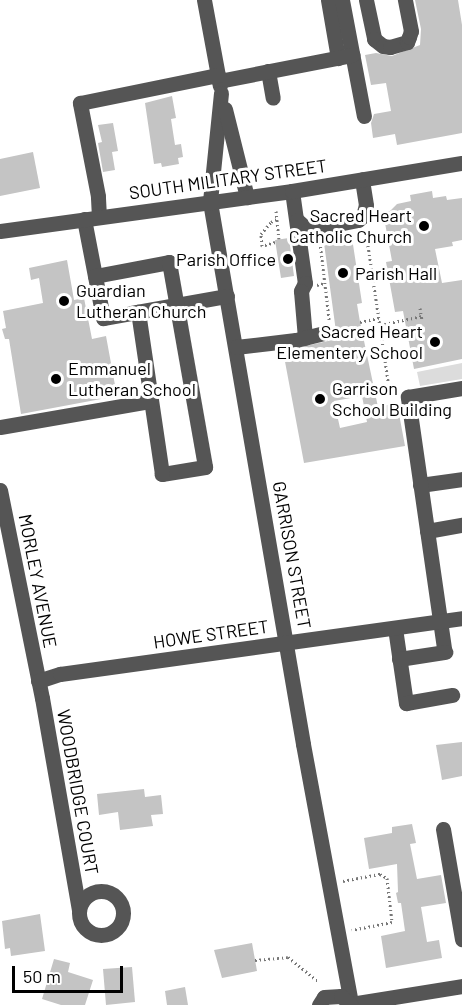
<!DOCTYPE html>
<style>
body{margin:0}
#map{position:relative;width:462px;height:1005px;overflow:hidden;background:#fff;font-family:Barlow,sans-serif}
div>[style]{position:absolute}
[style*='--x']{left:calc(var(--x)*1px);top:calc(var(--y)*1px);width:calc(var(--w)*1px);rotate:calc(var(--a)*1deg)}
.green>*{inset:0;background:#dcdcdc}
.building>*{inset:0;background:#c4c4c4}
.path>*{height:3px;margin-top:-1.5px;transform-origin:0;background:repeating-linear-gradient(90deg,#777 0 1.5px,transparent 0 4.5px)}
.minor>*{height:15px;margin:-7.5px;padding:0 7.5px;transform-origin:7.5px;border-radius:7.5px;background:#555}
.minor>.ring{margin:-7.5px;padding:0;box-sizing:content-box;background:none;border:15px solid #555;border-radius:50%}
.dots>*{width:16px;height:16px;translate:-50% -50%;box-sizing:border-box;border:3px solid #fff;border-radius:50%}
span{translate:-50% -50%;white-space:nowrap;text-align:center;line-height:1.15;-webkit-text-stroke:6px #fff;paint-order:stroke}
.street-label{font-size:18px;color:#000}
.poi-label{font-size:18px;color:#000}
.right{translate:-100% -50%;text-align:right}
.left{translate:0 -50%;text-align:left}
.scale{position:absolute;left:12px;top:966px;width:111px;height:27px;box-sizing:border-box;border:3px solid #000;border-top:0;padding-left:8px;font-size:18px;line-height:21px;white-space:nowrap;color:#000;-webkit-text-stroke:4px #fff;paint-order:stroke}
</style>
<div id="map">
<div class="green">
<div style="clip-path:polygon(462px 363px,462px 379px,420px 386px,417px 372px)"></div>
</div>
<div class="building">
<div style="clip-path:polygon(415px 0,458px 0,462px 25px,462px 133px,397px 145px,395px 134px,373px 138px,371px 123px,374px 114px,391px 111px,386px 83px,371px 85px,365px 55px,376px 53px,392px 56px,420px 45px,421px 29px)"></div>
<div style="clip-path:polygon(172px 96px,176px 118px,171px 119px,175px 145px,181px 144px,183px 157px,178px 158px,179px 164px,162px 167px,161px 163px,154px 164px,145px 103px)"></div>
<div style="clip-path:polygon(113px 123px,118px 151px,112px 152px,115px 170px,103px 172px,98px 143px,102px 142px,98px 125px)"></div>
<div style="clip-path:polygon(33px 152px,40px 188px,0 196px,0 159px)"></div>
<div style="clip-path:polygon(432px 191px,433px 198px,446px 196px,447px 200px,462px 198px,462px 240px,452px 242px,453px 246px,435px 249px,442px 283px,462px 280px,462px 359px,414px 369px,403px 311px,395px 312px,386px 262px,392px 261px,383px 212px,390px 211px,397px 204px,411px 201px,410px 195px)"></div>
<div style="clip-path:polygon(289px 238px,294px 276px,281px 278px,275px 240px)"></div>
<div style="clip-path:polygon(evenodd,352px 238px,362px 303px,357px 304px,360px 322px,378px 407px,397px 403px,405px 446px,304px 463px,283px 351px,337px 339px,324px 243px,352px 238px,362px 396px,367px 422px,340px 428px,334px 401px,362px 396px)"></div>
<div style="clip-path:polygon(67px 260px,74px 300px,84px 298px,92px 339px,106px 336px,117px 396px,21px 414px,9px 339px,5px 339px,2px 329px,6px 328px,3px 311px,43px 303px,39px 278px,31px 280px,29px 268px)"></div>
<div style="clip-path:polygon(462px 742px,462px 776px,442px 780px,436px 745px)"></div>
<div style="clip-path:polygon(144px 789px,145px 797px,161px 795px,163px 814px,151px 815px,153px 826px,120px 830px,118px 812px,99px 815px,97px 794px)"></div>
<div style="clip-path:polygon(412px 824px,416px 843px,410px 844px,417px 879px,441px 875px,446px 903px,421px 907px,427px 942px,439px 940px,442px 958px,386px 968px,381px 936px,405px 931px,401px 903px,398px 903px,396px 893px,398px 892px,397px 864px,369px 869px,364px 838px,392px 833px,392px 827px)"></div>
<div style="clip-path:polygon(40px 914px,45px 951px,11px 956px,10px 948px,5px 949px,2px 921px)"></div>
<div style="clip-path:polygon(252px 943px,257px 971px,222px 978px,214px 950px)"></div>
<div style="clip-path:polygon(54px 959px,70px 963px,68px 972px,93px 980px,85px 1005px,61px 1005px,42px 999px)"></div>
<div style="clip-path:polygon(132px 967px,135px 1002px,106px 1005px,103px 969px)"></div>
<div style="clip-path:polygon(185px 987px,188px 1005px,167px 1005px,165px 991px)"></div>
</div>
<div class="path">
<div style="--x:276;--y:211;--w:28;--a:84"></div>
<div style="--x:366;--y:232;--w:164;--a:81.6"></div>
<div style="--x:390;--y:394;--w:6;--a:9"></div>
<div style="--x:275;--y:242;--w:14;--a:163"></div>
<div style="--x:262;--y:246;--w:12;--a:-95"></div>
<div style="--x:261;--y:234;--w:16;--a:-50"></div>
<div style="--x:271;--y:222;--w:7;--a:-27"></div>
<div style="--x:320;--y:242;--w:78;--a:83.3"></div>
<div style="--x:317;--y:285;--w:8;--a:-14"></div>
<div style="--x:420;--y:308;--w:12;--a:81"></div>
<div style="--x:360;--y:322;--w:19;--a:-12"></div>
<div style="--x:380;--y:325;--w:43;--a:-12.1"></div>
<div style="--x:343;--y:881;--w:38;--a:-11"></div>
<div style="--x:380;--y:874;--w:8;--a:30"></div>
<div style="--x:387;--y:878;--w:44;--a:83.5"></div>
<div style="--x:392;--y:922;--w:41;--a:168.7"></div>
<div style="--x:255;--y:960;--w:33;--a:-5"></div>
<div style="--x:288;--y:957;--w:36;--a:39"></div>
<div style="--x:316;--y:980;--w:4;--a:0"></div>
</div>
<div class="minor">
<div style="--x:204;--y:0;--w:87;--a:79.5"></div>
<div style="--x:328;--y:0;--w:59;--a:80.2"></div>
<div style="--x:342;--y:0;--w:118;--a:79.3"></div>
<div style="--x:366;--y:0;--w:40;--a:78"></div>
<div style="--x:374;--y:39;--w:11;--a:38"></div>
<div style="--x:383;--y:46;--w:7;--a:8"></div>
<div style="--x:390;--y:47;--w:18;--a:-16"></div>
<div style="--x:407;--y:42;--w:5;--a:-68"></div>
<div style="--x:409;--y:37;--w:6;--a:-72"></div>
<div style="--x:411;--y:31;--w:32;--a:-101"></div>
<div style="--x:268;--y:71;--w:27;--a:80"></div>
<div style="--x:219;--y:81;--w:136;--a:-11.1"></div>
<div style="--x:221;--y:93;--w:110;--a:95.8"></div>
<div style="--x:210;--y:202;--w:550;--a:80.26"></div>
<div style="--x:303;--y:744;--w:264;--a:79.5"></div>
<div style="--x:351;--y:1004;--w:112;--a:-9.2"></div>
<div style="--x:225;--y:109;--w:91;--a:76"></div>
<div style="--x:292;--y:191;--w:93;--a:82"></div>
<div style="--x:305;--y:283;--w:9;--a:117"></div>
<div style="--x:301;--y:291;--w:47;--a:85.1"></div>
<div style="--x:99;--y:217;--w:21;--a:-93"></div>
<div style="--x:98;--y:196;--w:95;--a:-101"></div>
<div style="--x:80;--y:103;--w:141;--a:-11.5"></div>
<div style="--x:84;--y:219;--w:101;--a:79.1"></div>
<div style="--x:103;--y:318;--w:126;--a:-10.1"></div>
<div style="--x:297;--y:220;--w:15;--a:42"></div>
<div style="--x:308;--y:230;--w:51;--a:-11.3"></div>
<div style="--x:358;--y:220;--w:6;--a:-39"></div>
<div style="--x:363;--y:216;--w:11;--a:-75"></div>
<div style="--x:366;--y:205;--w:26;--a:-99"></div>
<div style="--x:0;--y:231;--w:295;--a:-7.8"></div>
<div style="--x:292;--y:191;--w:172;--a:-9.4"></div>
<div style="--x:95;--y:276;--w:75;--a:-10.7"></div>
<div style="--x:169;--y:262;--w:208;--a:80"></div>
<div style="--x:205;--y:467;--w:44;--a:170.8"></div>
<div style="--x:162;--y:474;--w:164;--a:-98.4"></div>
<div style="--x:236;--y:347;--w:60;--a:-6.7"></div>
<div style="--x:296;--y:340;--w:30;--a:-14"></div>
<div style="--x:0;--y:427;--w:153;--a:-9.8"></div>
<div style="--x:420;--y:485;--w:42;--a:-8.1"></div>
<div style="--x:0;--y:490;--w:212;--a:78.6"></div>
<div style="--x:42;--y:698;--w:216;--a:80.1"></div>
<div style="--x:427;--y:531;--w:36;--a:-10"></div>
<div style="--x:395;--y:628;--w:76;--a:81.7"></div>
<div style="--x:406;--y:703;--w:47;--a:-9.9"></div>
<div style="--x:444;--y:648;--w:254;--a:-98.2"></div>
<div style="--x:408;--y:397;--w:55;--a:-9.5"></div>
<div style="--x:399;--y:659;--w:47;--a:-8.7"></div>
<div style="--x:38;--y:681;--w:23;--a:-18"></div>
<div style="--x:60;--y:674;--w:406;--a:-7.9"></div>
<div style="--x:443;--y:829;--w:112;--a:80.2"></div>
<div class="ring" style="left:79px;top:891px;width:29px;height:29px"></div>
<div style="--x:319;--y:1005;--w:9;--a:-58"></div>
<div style="--x:324;--y:997;--w:17;--a:-3"></div>
<div style="--x:341;--y:996;--w:13;--a:42"></div>
</div>
<div class="dots">
<div style="left:424px;top:226px;background:#000"></div>
<div style="left:288px;top:259px;background:#000"></div>
<div style="left:343px;top:273px;background:#000"></div>
<div style="left:64px;top:301px;background:#000"></div>
<div style="left:435px;top:342px;background:#000"></div>
<div style="left:56px;top:379px;background:#000"></div>
<div style="left:320px;top:399px;background:#000"></div>
</div>
<div class="street-label">
<span style="left:228px;top:179px;rotate:-8deg">SOUTH MILITARY STREET</span>
<span style="left:292px;top:555px;rotate:80deg">GARRISON STREET</span>
<span style="left:38px;top:581px;rotate:79deg">MORLEY AVENUE</span>
<span style="left:211px;top:634px;rotate:-8deg">HOWE STREET</span>
<span style="left:78px;top:792px;rotate:80deg">WOODBRIDGE COURT</span>
</div>
<div class="poi-label">
<span class="right" style="left:412px;top:226px">Sacred Heart<br>Catholic Church</span>
<span class="right" style="left:276px;top:259px">Parish Office</span>
<span class="left" style="left:355px;top:273px">Parish Hall</span>
<span class="left" style="left:76px;top:301px">Guardian<br>Lutheran Church</span>
<span class="right" style="left:423px;top:342px">Sacred Heart<br>Elementery School</span>
<span class="left" style="left:68px;top:379px">Emmanuel<br>Lutheran School</span>
<span class="left" style="left:332px;top:399px">Garrison<br>School Building</span>
</div>
<div class="scale">50 m</div>
</div>
